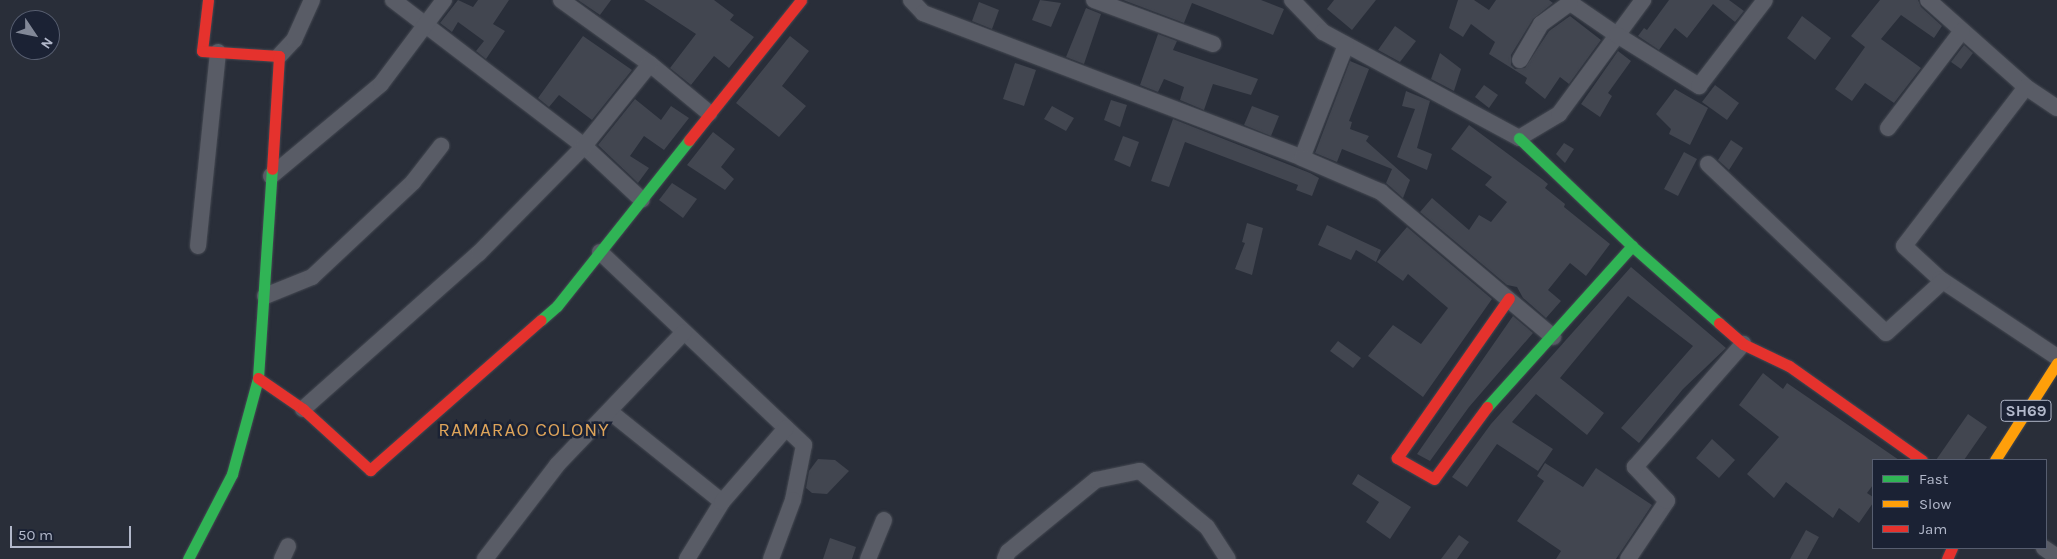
<!DOCTYPE html>
<style>
body{margin:0}
#map{position:relative;width:2057px;height:559px;overflow:hidden;background:#292e39;font-family:Karla,sans-serif}
div>[style]{position:absolute}
[style*='--x']{left:calc(var(--x)*1px);top:calc(var(--y)*1px);width:calc(var(--w)*1px);rotate:calc(var(--a)*1deg)}
.building>*{inset:0;background:#424650}
.roads{filter:drop-shadow(0 0 1px #454952) drop-shadow(0 0 1px #454952)}
.street>*{height:16px;margin:-8px;padding:0 8px;transform-origin:8px;border-radius:8px;background:#595c66}
.fast>*{height:11px;margin:-5.5px;padding:0 5.5px;transform-origin:5.5px;border-radius:5.5px;background:#30b455}
.slow>*{height:11px;margin:-5.5px;padding:0 5.5px;transform-origin:5.5px;border-radius:5.5px;background:#ff9f0a}
.jam>*{height:11px;margin:-5.5px;padding:0 5.5px;transform-origin:5.5px;border-radius:5.5px;background:#e5322d}
span{translate:-50% -50%;white-space:nowrap;text-align:center;line-height:1.15;-webkit-text-stroke:5px #1b2234;paint-order:stroke}
.shield-label span{padding:1px 4px;background:#1b2234;border:1px solid;border-radius:4px;-webkit-text-stroke-width:0}
.shield-label{font-size:16px;color:#b2b8ca;font-weight:700}
.neighbourhood-label{font-size:19px;color:#dea45a;letter-spacing:1px}
.legend{position:absolute;left:1872px;top:459px;width:175px;height:90px;box-sizing:border-box;background:#1b2234;border:1px solid #575e70;margin:0;padding:6px 9px;list-style:none;font-size:15px;color:#b2b8ca}
.legend li{display:flex;align-items:center;gap:10px;height:25px}
.legend b{width:25px;border:1px solid #575e70}
.north{position:absolute;left:10px;top:10px;width:50px;height:50px;box-sizing:border-box;background:#1b2234;border:1px solid #575e70;border-radius:50%;rotate:124deg;font-size:14px;font-weight:700;line-height:20px;text-align:center;color:#b2b8ca}
.north::after{content:'';display:block;margin:auto;width:18px;height:22px;background:#828897;clip-path:polygon(50% 0,100% 100%,50% 72%,0 100%)}
.scale{position:absolute;left:10px;top:526px;width:121px;height:22px;box-sizing:border-box;border:2px solid #b2b8ca;border-top:0;padding-left:6px;font-size:15px;line-height:18px;white-space:nowrap;color:#b2b8ca;-webkit-text-stroke:4px #1b2234;paint-order:stroke}
</style>
<div id="map">
<div class="building">
<div style="clip-path:polygon(458px 0,473px 7px,478px 0,509px 0,493px 24px,505px 31px,486px 59px,476px 51px,484px 41px,458px 22px,452px 32px,440px 23px)"></div>
<div style="clip-path:polygon(578px 0,611px 0,600px 15px)"></div>
<div style="clip-path:polygon(644px 0,714px 0,734px 15px,730px 20px,754px 37px,729px 68px,714px 56px,691px 85px,670px 68px,696px 34px)"></div>
<div style="clip-path:polygon(1040px 0,1061px 3px,1051px 27px,1032px 20px)"></div>
<div style="clip-path:polygon(1123px 0,1261px 0,1284px 9px,1273px 35px,1192px 3px,1184px 23px)"></div>
<div style="clip-path:polygon(1334px 0,1376px 0,1352px 30px,1327px 9px)"></div>
<div style="clip-path:polygon(1458px 0,1474px 0,1489px 10px,1496px 0,1549px 0,1553px 3px,1533px 19px,1511px 55px,1511px 65px,1515px 69px,1525px 68px,1549px 31px,1570px 16px,1601px 40px,1569px 84px,1560px 77px,1545px 99px,1525px 83px,1527px 78px,1489px 54px,1495px 42px,1471px 24px,1463px 37px,1449px 28px)"></div>
<div style="clip-path:polygon(1669px 0,1729px 0,1744px 11px,1735px 22px,1713px 4px,1687px 38px,1675px 28px,1659px 50px,1638px 36px,1644px 28px,1647px 30px)"></div>
<div style="clip-path:polygon(1880px 0,1918px 0,1921px 7px,1942px 26px,1934px 38px,1901px 15px,1881px 39px,1921px 68px,1894px 103px,1865px 83px,1852px 101px,1835px 89px,1865px 47px,1851px 36px)"></div>
<div style="clip-path:polygon(979px 2px,999px 10px,992px 29px,972px 21px)"></div>
<div style="clip-path:polygon(1086px 8px,1101px 14px,1084px 64px,1066px 57px)"></div>
<div style="clip-path:polygon(1802px 16px,1831px 38px,1815px 60px,1787px 38px)"></div>
<div style="clip-path:polygon(1395px 26px,1416px 41px,1400px 62px,1378px 50px)"></div>
<div style="clip-path:polygon(1158px 34px,1177px 41px,1173px 50px,1258px 79px,1251px 95px,1213px 84px,1204px 110px,1180px 100px,1184px 87px,1164px 79px,1158px 92px,1140px 85px)"></div>
<div style="clip-path:polygon(583px 36px,632px 70px,592px 120px,559px 95px,549px 107px,538px 98px)"></div>
<div style="clip-path:polygon(790px 36px,809px 51px,782px 86px,806px 106px,779px 137px,736px 103px)"></div>
<div style="clip-path:polygon(1964px 45px,1973px 53px,1961px 69px,1951px 62px)"></div>
<div style="clip-path:polygon(1618px 51px,1631px 61px,1608px 93px,1612px 96px,1600px 117px,1581px 104px)"></div>
<div style="clip-path:polygon(1440px 53px,1461px 69px,1454px 91px,1431px 79px)"></div>
<div style="clip-path:polygon(1350px 61px,1369px 69px,1349px 121px,1352px 122px,1350px 129px,1369px 136px,1366px 141px,1410px 180px,1403px 198px,1386px 183px,1392px 169px,1342px 149px,1337px 162px,1315px 153px)"></div>
<div style="clip-path:polygon(1015px 63px,1036px 70px,1024px 106px,1003px 99px)"></div>
<div style="clip-path:polygon(1484px 85px,1498px 95px,1489px 108px,1475px 97px)"></div>
<div style="clip-path:polygon(1715px 85px,1739px 103px,1727px 120px,1702px 102px)"></div>
<div style="clip-path:polygon(1675px 89px,1708px 108px,1690px 145px,1669px 134px,1671px 129px,1656px 114px)"></div>
<div style="clip-path:polygon(1406px 91px,1430px 101px,1417px 148px,1432px 154px,1427px 170px,1397px 157px,1415px 109px,1402px 106px)"></div>
<div style="clip-path:polygon(635px 99px,661px 120px,671px 106px,689px 118px,664px 150px,644px 136px,630px 156px,649px 168px,638px 183px,598px 145px)"></div>
<div style="clip-path:polygon(1111px 100px,1127px 105px,1120px 127px,1104px 120px)"></div>
<div style="clip-path:polygon(1052px 106px,1074px 118px,1066px 131px,1044px 119px)"></div>
<div style="clip-path:polygon(1252px 106px,1279px 116px,1271px 136px,1244px 125px)"></div>
<div style="clip-path:polygon(1173px 119px,1310px 173px,1319px 178px,1312px 196px,1296px 190px,1298px 185px,1185px 142px,1169px 187px,1151px 181px)"></div>
<div style="clip-path:polygon(1469px 125px,1542px 179px,1548px 184px,1545px 188px,1565px 204px,1564px 207px,1610px 244px,1586px 276px,1570px 263px,1548px 290px,1561px 301px,1546px 318px,1523px 298px,1517px 287px,1507px 285px,1420px 212px,1432px 198px,1469px 230px,1479px 215px,1491px 222px,1507px 202px,1485px 185px,1492px 177px,1451px 149px)"></div>
<div style="clip-path:polygon(713px 132px,735px 149px,721px 167px,734px 179px,725px 190px,687px 165px)"></div>
<div style="clip-path:polygon(1123px 136px,1139px 142px,1130px 167px,1114px 160px)"></div>
<div style="clip-path:polygon(1731px 140px,1743px 148px,1729px 170px,1718px 160px)"></div>
<div style="clip-path:polygon(1564px 143px,1574px 149px,1565px 163px,1556px 154px)"></div>
<div style="clip-path:polygon(1684px 152px,1697px 159px,1678px 196px,1664px 189px)"></div>
<div style="clip-path:polygon(672px 183px,697px 199px,683px 218px,659px 200px)"></div>
<div style="clip-path:polygon(1247px 223px,1263px 228px,1252px 275px,1235px 269px,1245px 243px,1242px 242px)"></div>
<div style="clip-path:polygon(1327px 225px,1381px 250px,1376px 262px,1356px 250px,1351px 260px,1318px 245px)"></div>
<div style="clip-path:polygon(1407px 227px,1492px 299px,1423px 397px,1368px 356px,1393px 325px,1421px 344px,1448px 308px,1408px 274px,1403px 281px,1377px 262px)"></div>
<div style="clip-path:polygon(1631px 267px,1726px 348px,1683px 389px,1639px 443px,1621px 428px,1693px 346px,1628px 296px,1560px 378px,1604px 413px,1587px 435px,1536px 394px,1512px 422px,1553px 449px,1538px 471px,1497px 444px,1467px 487px,1452px 477px,1491px 424px)"></div>
<div style="clip-path:polygon(1513px 316px,1533px 333px,1469px 407px,1430px 461px,1417px 454px)"></div>
<div style="clip-path:polygon(1338px 341px,1361px 358px,1353px 368px,1330px 351px)"></div>
<div style="clip-path:polygon(1763px 373px,1783px 389px,1787px 383px,1899px 460px,1873px 460px,1873px 485px,1867px 493px,1873px 497px,1873px 503px,1859px 523px,1839px 508px,1833px 518px,1786px 482px,1774px 498px,1747px 474px,1779px 437px,1739px 405px)"></div>
<div style="clip-path:polygon(1968px 414px,1987px 427px,1964px 460px,1936px 460px)"></div>
<div style="clip-path:polygon(1712px 439px,1735px 460px,1719px 478px,1696px 458px)"></div>
<div style="clip-path:polygon(818px 459px,835px 460px,849px 471px,827px 494px,812px 493px,806px 488px,809px 471px)"></div>
<div style="clip-path:polygon(1545px 463px,1583px 487px,1596px 468px,1652px 505px,1616px 559px,1556px 559px,1561px 551px,1517px 521px,1544px 481px,1537px 476px)"></div>
<div style="clip-path:polygon(1358px 474px,1411px 507px,1390px 539px,1366px 522px,1379px 502px,1352px 484px)"></div>
<div style="clip-path:polygon(1806px 530px,1819px 537px,1807px 559px,1790px 559px)"></div>
<div style="clip-path:polygon(1459px 535px,1469px 542px,1457px 559px,1441px 559px)"></div>
<div style="clip-path:polygon(830px 538px,856px 547px,852px 559px,823px 559px)"></div>
</div>
<div class="roads">
<div class="street">
<div style="--x:393;--y:0;--w:240;--a:37.4"></div>
<div style="--x:584;--y:146;--w:79;--a:43"></div>
<div style="--x:561;--y:0;--w:110;--a:35.7"></div>
<div style="--x:650;--y:64;--w:77;--a:39.7"></div>
<div style="--x:911;--y:0;--w:18;--a:47"></div>
<div style="--x:923;--y:13;--w:406;--a:20.9"></div>
<div style="--x:1094;--y:0;--w:127;--a:20.3"></div>
<div style="--x:1292;--y:0;--w:45;--a:45.9"></div>
<div style="--x:1323;--y:32;--w:223;--a:28.4"></div>
<div style="--x:1519;--y:138;--w:47;--a:-31"></div>
<div style="--x:1559;--y:114;--w:142;--a:-53.6"></div>
<div style="--x:1571;--y:0;--w:3;--a:135"></div>
<div style="--x:1569;--y:2;--w:58;--a:34.5"></div>
<div style="--x:1617;--y:35;--w:97;--a:31.9"></div>
<div style="--x:1699;--y:86;--w:108;--a:-52.5"></div>
<div style="--x:1928;--y:0;--w:131;--a:41.6"></div>
<div style="--x:1346;--y:45;--w:121;--a:111.3"></div>
<div style="--x:1302;--y:158;--w:86;--a:23.3"></div>
<div style="--x:1381;--y:192;--w:225;--a:40.1"></div>
<div style="--x:279;--y:56;--w:22;--a:-47"></div>
<div style="--x:294;--y:40;--w:44;--a:-65.8"></div>
<div style="--x:1520;--y:60;--w:42;--a:-59.7"></div>
<div style="--x:1541;--y:24;--w:36;--a:-36"></div>
<div style="--x:2057;--y:108;--w:37;--a:-146"></div>
<div style="--x:2026;--y:87;--w:200;--a:127.5"></div>
<div style="--x:1904;--y:246;--w:49;--a:42.5"></div>
<div style="--x:1940;--y:279;--w:141;--a:33.7"></div>
<div style="--x:1888;--y:128;--w:122;--a:-52.7"></div>
<div style="--x:1708;--y:164;--w:245;--a:43.5"></div>
<div style="--x:1886;--y:333;--w:77;--a:-42.4"></div>
<div style="--x:271;--y:176;--w:143;--a:-39.9"></div>
<div style="--x:381;--y:84;--w:105;--a:-53.1"></div>
<div style="--x:198;--y:246;--w:195;--a:-84.1"></div>
<div style="--x:600;--y:252;--w:281;--a:43.4"></div>
<div style="--x:804;--y:445;--w:56;--a:101.3"></div>
<div style="--x:793;--y:500;--w:63;--a:110.4"></div>
<div style="--x:265;--y:296;--w:51;--a:-22"></div>
<div style="--x:312;--y:277;--w:139;--a:-43.2"></div>
<div style="--x:413;--y:182;--w:46;--a:-52.1"></div>
<div style="--x:303;--y:409;--w:235;--a:-41.6"></div>
<div style="--x:479;--y:253;--w:150;--a:-45.5"></div>
<div style="--x:584;--y:146;--w:105;--a:-51.2"></div>
<div style="--x:609;--y:411;--w:145;--a:38.8"></div>
<div style="--x:2044;--y:548;--w:16;--a:35"></div>
<div style="--x:282;--y:559;--w:14;--a:-65"></div>
<div style="--x:485;--y:559;--w:118;--a:-52.5"></div>
<div style="--x:557;--y:465;--w:184;--a:-46.3"></div>
<div style="--x:687;--y:559;--w:67;--a:-58.4"></div>
<div style="--x:722;--y:502;--w:98;--a:-49.1"></div>
<div style="--x:868;--y:559;--w:42;--a:-67.7"></div>
<div style="--x:1005;--y:559;--w:8;--a:-67"></div>
<div style="--x:1008;--y:552;--w:114;--a:-39.3"></div>
<div style="--x:1096;--y:480;--w:45;--a:-11.6"></div>
<div style="--x:1140;--y:471;--w:87;--a:39.9"></div>
<div style="--x:1207;--y:527;--w:38;--a:57"></div>
<div style="--x:1628;--y:559;--w:70;--a:-56.1"></div>
<div style="--x:1667;--y:501;--w:47;--a:-133.3"></div>
<div style="--x:1635;--y:467;--w:164;--a:-48.7"></div>
</div>
<div class="fast">
<div style="--x:1519;--y:138;--w:156;--a:43.7"></div>
<div style="--x:1632;--y:246;--w:116;--a:41.5"></div>
<div style="--x:541;--y:320;--w:21;--a:-41"></div>
<div style="--x:557;--y:306;--w:212;--a:-51.5"></div>
<div style="--x:1487;--y:407;--w:217;--a:-48"></div>
<div style="--x:188;--y:559;--w:96;--a:-62.6"></div>
<div style="--x:232;--y:474;--w:99;--a:-74.8"></div>
<div style="--x:258;--y:378;--w:209;--a:-86.2"></div>
</div>
<div class="slow">
<div style="--x:1995;--y:460;--w:115;--a:-57.4"></div>
</div>
<div class="jam">
<div style="--x:208;--y:0;--w:51;--a:96.7"></div>
<div style="--x:202;--y:51;--w:77;--a:3.7"></div>
<div style="--x:279;--y:56;--w:113;--a:93.5"></div>
<div style="--x:689;--y:140;--w:179;--a:-51.3"></div>
<div style="--x:1719;--y:323;--w:32;--a:41"></div>
<div style="--x:1743;--y:344;--w:51;--a:25.6"></div>
<div style="--x:1789;--y:366;--w:163;--a:35.3"></div>
<div style="--x:258;--y:378;--w:55;--a:34.6"></div>
<div style="--x:303;--y:409;--w:91;--a:42.3"></div>
<div style="--x:370;--y:470;--w:227;--a:-41.3"></div>
<div style="--x:1487;--y:407;--w:89;--a:126.4"></div>
<div style="--x:1434;--y:479;--w:43;--a:-150.4"></div>
<div style="--x:1397;--y:458;--w:195;--a:-55"></div>
<div style="--x:1947;--y:559;--w:12;--a:-66"></div>
</div>
</div>
<div class="shield-label">
<span style="left:2026px;top:411px">SH69</span>
</div>
<div class="neighbourhood-label">
<span style="left:524px;top:431px">RAMARAO COLONY</span>
</div>
<ul class="legend">
<li><b style="height:6px;background:#30b455"></b>Fast</li>
<li><b style="height:6px;background:#ff9f0a"></b>Slow</li>
<li><b style="height:6px;background:#e5322d"></b>Jam</li>
</ul>
<div class="north">N</div>
<div class="scale">50 m</div>
</div>
